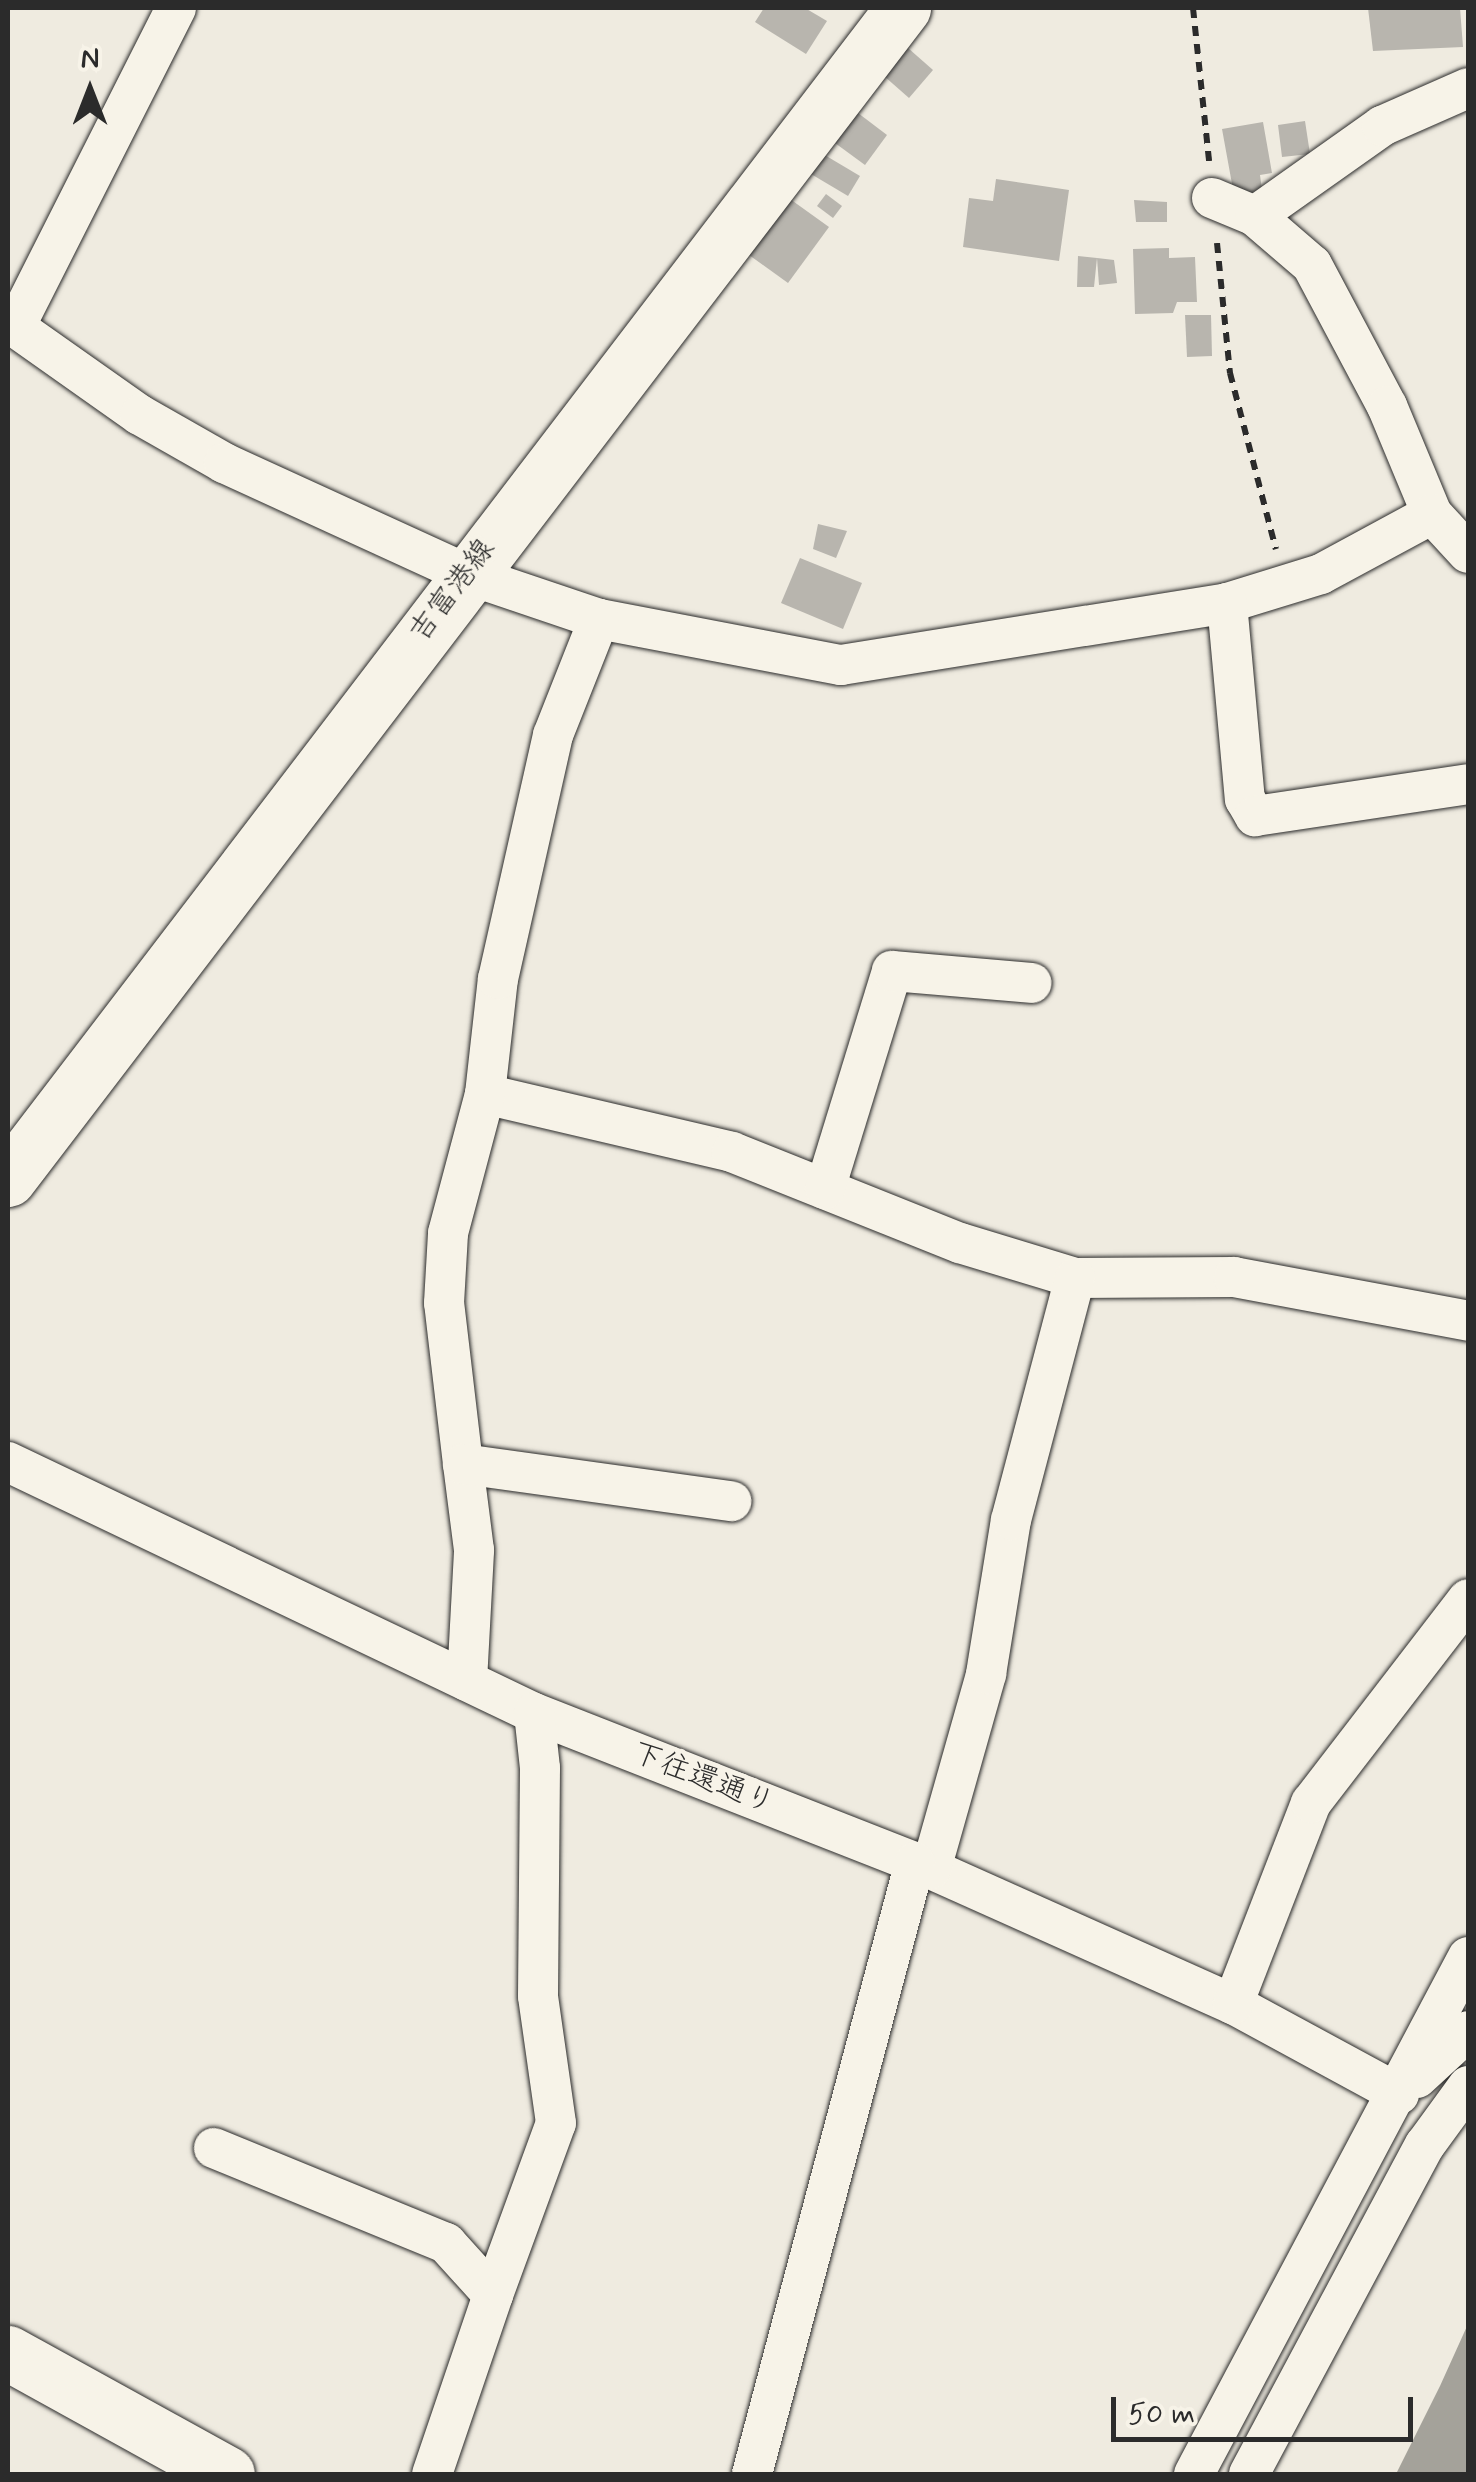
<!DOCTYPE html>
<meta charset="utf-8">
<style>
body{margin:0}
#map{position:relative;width:1476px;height:2482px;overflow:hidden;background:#efebe0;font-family:Mynerve,"Klee One",sans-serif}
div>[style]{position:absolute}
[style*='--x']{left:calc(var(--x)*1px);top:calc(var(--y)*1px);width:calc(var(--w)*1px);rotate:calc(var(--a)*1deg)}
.water>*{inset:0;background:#a4a29a}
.building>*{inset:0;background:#b8b5ae}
.path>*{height:6px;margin-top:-3px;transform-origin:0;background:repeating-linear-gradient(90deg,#2b2b2b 0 10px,transparent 0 18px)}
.roads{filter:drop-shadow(0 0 2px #2b2b2b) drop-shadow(0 0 2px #2b2b2b)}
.street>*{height:40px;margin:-20px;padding:0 20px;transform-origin:20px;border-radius:20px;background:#f7f3e8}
.secondary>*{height:55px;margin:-27.5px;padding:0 27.5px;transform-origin:27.5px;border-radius:27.5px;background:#f7f3e8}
span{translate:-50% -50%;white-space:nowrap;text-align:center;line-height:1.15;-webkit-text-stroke:9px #f7f3e8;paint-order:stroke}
.street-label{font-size:30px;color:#2b2b2b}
.frame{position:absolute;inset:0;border:10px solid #2b2b2b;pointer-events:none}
.north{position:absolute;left:40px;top:40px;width:100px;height:100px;-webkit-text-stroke:8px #f7f3e8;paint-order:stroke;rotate:0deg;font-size:28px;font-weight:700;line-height:40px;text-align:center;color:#2b2b2b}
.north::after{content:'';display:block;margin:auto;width:35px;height:45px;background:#2b2b2b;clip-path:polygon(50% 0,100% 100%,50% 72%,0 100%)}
.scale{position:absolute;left:1111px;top:2397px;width:302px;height:45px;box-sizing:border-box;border:5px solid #2b2b2b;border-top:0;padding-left:12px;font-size:30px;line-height:35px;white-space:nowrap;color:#2b2b2b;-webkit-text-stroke:8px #f7f3e8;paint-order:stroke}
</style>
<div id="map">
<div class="water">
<div style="clip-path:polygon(1468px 2324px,1468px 2474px,1396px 2474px,1440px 2386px)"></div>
</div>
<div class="building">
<div style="clip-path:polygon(764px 8px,805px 8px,827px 21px,806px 54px,755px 22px)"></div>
<div style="clip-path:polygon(1368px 8px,1460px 8px,1463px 47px,1373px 51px)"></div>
<div style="clip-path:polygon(908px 48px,933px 70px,909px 98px,884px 76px)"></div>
<div style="clip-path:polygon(858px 113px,887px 135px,865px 165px,835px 143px)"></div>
<div style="clip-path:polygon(1305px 121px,1310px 154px,1282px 157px,1278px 125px)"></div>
<div style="clip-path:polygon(1263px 122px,1272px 173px,1260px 175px,1262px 190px,1234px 195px,1222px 129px)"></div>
<div style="clip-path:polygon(823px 154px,860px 176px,848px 196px,811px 174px)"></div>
<div style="clip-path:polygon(996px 179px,1069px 190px,1059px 261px,963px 247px,969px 198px,993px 201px)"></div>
<div style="clip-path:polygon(826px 194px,842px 206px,833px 218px,817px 206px)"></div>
<div style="clip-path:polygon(790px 199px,829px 227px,788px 283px,749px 255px)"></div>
<div style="clip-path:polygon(1134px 200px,1167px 202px,1167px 222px,1136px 222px)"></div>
<div style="clip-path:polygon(1169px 248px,1169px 258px,1195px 257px,1197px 302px,1177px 302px,1173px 313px,1135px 314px,1133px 249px)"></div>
<div style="clip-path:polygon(1078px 256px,1097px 258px,1094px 287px,1077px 287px)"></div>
<div style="clip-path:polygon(1097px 258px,1114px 260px,1117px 283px,1099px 285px)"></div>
<div style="clip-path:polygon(1185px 315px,1211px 315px,1212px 356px,1187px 357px)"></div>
<div style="clip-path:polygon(818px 524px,847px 531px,836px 558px,813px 549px)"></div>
<div style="clip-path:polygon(800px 558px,862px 583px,843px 629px,781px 603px)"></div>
</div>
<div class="path">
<div style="--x:1193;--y:8;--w:154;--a:84"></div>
<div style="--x:1217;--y:243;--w:131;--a:84.3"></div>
<div style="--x:1230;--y:373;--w:182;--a:75.4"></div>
</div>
<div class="roads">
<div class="street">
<div style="--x:1212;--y:198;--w:47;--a:22.7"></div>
<div style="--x:1255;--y:216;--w:156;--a:-35.3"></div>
<div style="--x:1382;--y:126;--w:94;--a:-23.8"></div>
<div style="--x:1255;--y:216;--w:75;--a:40.7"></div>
<div style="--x:1312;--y:265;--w:160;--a:62"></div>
<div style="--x:1387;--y:406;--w:117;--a:67.4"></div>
<div style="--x:8;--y:322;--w:161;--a:35.2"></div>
<div style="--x:140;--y:415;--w:97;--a:29.7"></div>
<div style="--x:224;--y:463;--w:266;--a:24.6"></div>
<div style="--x:466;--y:574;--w:140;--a:18.7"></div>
<div style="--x:599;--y:619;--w:246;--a:10.8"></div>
<div style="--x:841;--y:665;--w:391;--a:-9.1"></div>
<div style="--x:1227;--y:603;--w:98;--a:-17.1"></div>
<div style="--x:1321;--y:574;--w:126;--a:-28.4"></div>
<div style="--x:1432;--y:514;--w:53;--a:47.3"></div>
<div style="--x:15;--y:327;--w:357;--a:-63.2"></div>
<div style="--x:1227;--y:603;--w:197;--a:84.8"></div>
<div style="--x:1245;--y:799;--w:20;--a:60"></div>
<div style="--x:1255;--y:816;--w:215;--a:-8.5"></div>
<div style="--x:485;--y:1094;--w:254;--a:13.2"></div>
<div style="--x:732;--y:1152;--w:245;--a:21.8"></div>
<div style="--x:960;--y:1243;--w:120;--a:16.9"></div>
<div style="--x:1075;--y:1278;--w:159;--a:-0.4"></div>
<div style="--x:1234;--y:1277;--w:238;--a:10.6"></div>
<div style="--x:825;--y:1189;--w:228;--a:-72.9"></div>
<div style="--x:892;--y:971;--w:140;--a:4.9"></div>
<div style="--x:8;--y:1462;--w:583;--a:25.51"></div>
<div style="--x:534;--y:1713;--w:409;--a:21.4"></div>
<div style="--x:915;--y:1862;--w:348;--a:24.1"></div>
<div style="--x:1233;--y:2004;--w:189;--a:28.5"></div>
<div style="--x:463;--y:1464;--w:162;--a:-96.7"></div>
<div style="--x:444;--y:1303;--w:70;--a:-86.7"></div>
<div style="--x:448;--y:1233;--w:144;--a:-75.1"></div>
<div style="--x:485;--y:1094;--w:116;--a:-83.6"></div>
<div style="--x:498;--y:979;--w:250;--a:-77.3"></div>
<div style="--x:553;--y:735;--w:125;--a:-68.4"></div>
<div style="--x:467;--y:1681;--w:131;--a:-86.9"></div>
<div style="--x:474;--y:1550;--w:87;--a:-97.3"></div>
<div style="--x:463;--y:1464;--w:271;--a:7.9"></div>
<div style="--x:931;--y:1869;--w:203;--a:-74.2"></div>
<div style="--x:986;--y:1674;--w:156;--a:-80.8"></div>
<div style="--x:1011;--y:1520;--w:250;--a:-75.2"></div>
<div style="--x:1233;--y:2004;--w:216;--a:-68.8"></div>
<div style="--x:1311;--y:1803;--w:257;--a:-52.4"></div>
<div style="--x:1417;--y:2078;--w:69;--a:-42.7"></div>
<div style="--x:214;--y:2148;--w:251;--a:22.3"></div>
<div style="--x:446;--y:2243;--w:70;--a:47.9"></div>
<div style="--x:493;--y:2295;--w:189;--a:108.8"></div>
<div style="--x:493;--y:2295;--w:183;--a:-69.9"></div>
<div style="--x:556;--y:2123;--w:128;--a:-98.1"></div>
<div style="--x:538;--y:1996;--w:228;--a:-89.5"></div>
<div style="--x:540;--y:1768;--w:55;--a:-96.2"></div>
<div style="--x:752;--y:2474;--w:633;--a:-75.09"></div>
<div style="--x:1194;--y:2474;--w:585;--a:-62.08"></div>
<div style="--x:1249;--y:2474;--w:373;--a:-61.9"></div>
<div style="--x:1425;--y:2145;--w:73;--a:-53.9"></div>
</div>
<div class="secondary">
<div style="--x:8;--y:1179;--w:1474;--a:-52.61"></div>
<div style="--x:8;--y:2353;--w:250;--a:28.9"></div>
</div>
</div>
<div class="street-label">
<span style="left:453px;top:591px;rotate:-53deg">吉富港線</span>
<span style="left:703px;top:1779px;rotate:21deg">下往還通り</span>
</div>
<div class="frame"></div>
<div class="north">N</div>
<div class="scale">50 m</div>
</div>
